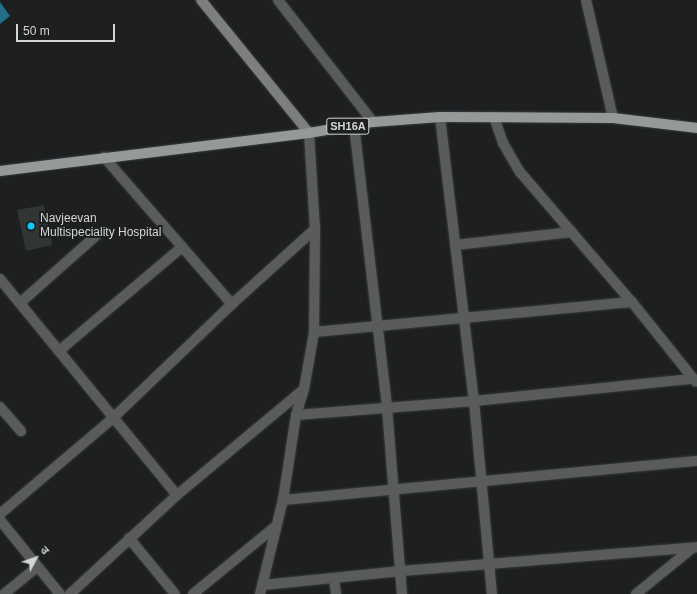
<!DOCTYPE html>
<meta charset="utf-8">
<style>
body{margin:0}
#map{position:relative;width:697px;height:594px;overflow:hidden;background:#1d1f20;font-family:Helvetica,"Noto Sans Devanagari",sans-serif}
div>[style]{position:absolute}
[style*='--x']{left:calc(var(--x)*1px);top:calc(var(--y)*1px);width:calc(var(--w)*1px);rotate:calc(var(--a)*1deg)}
.water>*{inset:0;background:#236f87}
.building>*{inset:0;background:#323536}
.roads{filter:drop-shadow(0 0 1px #3a3c3d) drop-shadow(0 0 1px #3a3c3d)}
.street>*{height:10px;margin:-5px;padding:0 5px;transform-origin:5px;border-radius:5px;background:#5a5c5c}
.secondary>*{height:10px;margin:-5px;padding:0 5px;transform-origin:5px;border-radius:5px;background:#7c7e7f}
.primary>*{height:10px;margin:-5px;padding:0 5px;transform-origin:5px;border-radius:5px;background:#96999a}
.dots>*{width:11px;height:11px;translate:-50% -50%;box-sizing:border-box;border:2px solid #1d1f20;border-radius:50%}
span{translate:-50% -50%;white-space:nowrap;text-align:center;line-height:1.15;-webkit-text-stroke:4px #1d1f20;paint-order:stroke}
.shield-label span{padding:1px 3px;background:#1d1f20;border:1px solid;border-radius:3px;-webkit-text-stroke-width:0}
.shield-label{font-size:11px;color:#d3d5d6;font-weight:700}
.poi-label{font-size:12px;color:#d3d5d6}
.left{translate:0 -50%;text-align:left}
.north{position:absolute;left:16px;top:538px;width:40px;height:40px;-webkit-text-stroke:3px #1d1f20;paint-order:stroke;rotate:49deg;font-size:11px;font-weight:700;line-height:16px;text-align:center;color:#d3d5d6}
.north::after{content:'';display:block;margin:auto;width:14px;height:18px;background:#d3d5d6;clip-path:polygon(50% 0,100% 100%,50% 72%,0 100%)}
.scale{position:absolute;left:16px;top:24px;width:99px;height:18px;box-sizing:border-box;border:2px solid #d3d5d6;border-top:0;padding-left:5px;font-size:12px;line-height:14px;white-space:nowrap;color:#d3d5d6;-webkit-text-stroke:3px #1d1f20;paint-order:stroke}
</style>
<div id="map">
<div class="water">
<div style="clip-path:polygon(0 2px,10px 16px,0 24px)"></div>
</div>
<div class="building">
<div style="clip-path:polygon(44px 205px,52px 245px,26px 251px,17px 210px)"></div>
</div>
<div class="roads">
<div class="street">
<div style="--x:278;--y:0;--w:155;--a:52.1"></div>
<div style="--x:586;--y:0;--w:121;--a:77.1"></div>
<div style="--x:440;--y:117;--w:286;--a:83.2"></div>
<div style="--x:474;--y:401;--w:194;--a:84.7"></div>
<div style="--x:494;--y:117;--w:28;--a:71"></div>
<div style="--x:503;--y:143;--w:34;--a:60"></div>
<div style="--x:520;--y:172;--w:172;--a:49.3"></div>
<div style="--x:632;--y:302;--w:102;--a:51.3"></div>
<div style="--x:354;--y:125;--w:285;--a:83.3"></div>
<div style="--x:387;--y:408;--w:187;--a:85.4"></div>
<div style="--x:104;--y:157;--w:195;--a:49"></div>
<div style="--x:455;--y:245;--w:118;--a:-6.3"></div>
<div style="--x:0;--y:279;--w:279;--a:50.7"></div>
<div style="--x:20;--y:303;--w:104;--a:-41.5"></div>
<div style="--x:314;--y:332;--w:319;--a:-5.4"></div>
<div style="--x:59;--y:351;--w:161;--a:-40.2"></div>
<div style="--x:0;--y:407;--w:32;--a:49"></div>
<div style="--x:296;--y:415;--w:179;--a:-4.5"></div>
<div style="--x:474;--y:401;--w:219;--a:-5.8"></div>
<div style="--x:283;--y:500;--w:416;--a:-5.4"></div>
<div style="--x:0;--y:514;--w:148;--a:-40.3"></div>
<div style="--x:113;--y:418;--w:165;--a:-43.8"></div>
<div style="--x:232;--y:304;--w:112;--a:-42.1"></div>
<div style="--x:0;--y:520;--w:95;--a:51"></div>
<div style="--x:129;--y:538;--w:72;--a:50.6"></div>
<div style="--x:334;--y:579;--w:15;--a:82"></div>
<div style="--x:263;--y:585;--w:139;--a:-5.8"></div>
<div style="--x:401;--y:571;--w:297;--a:-4.6"></div>
<div style="--x:4;--y:594;--w:43;--a:-39.3"></div>
<div style="--x:70;--y:594;--w:146;--a:-42.8"></div>
<div style="--x:177;--y:495;--w:165;--a:-39.8"></div>
<div style="--x:193;--y:594;--w:107;--a:-39.3"></div>
<div style="--x:260;--y:594;--w:97;--a:-76.3"></div>
<div style="--x:283;--y:500;--w:86;--a:-81.3"></div>
<div style="--x:296;--y:415;--w:27;--a:-73"></div>
<div style="--x:304;--y:389;--w:58;--a:-80"></div>
<div style="--x:314;--y:332;--w:103;--a:-89.4"></div>
<div style="--x:315;--y:229;--w:96;--a:-93.6"></div>
<div style="--x:636;--y:594;--w:71;--a:-39.3"></div>
</div>
<div class="secondary">
<div style="--x:201;--y:0;--w:171;--a:50.9"></div>
</div>
<div class="primary">
<div style="--x:0;--y:171;--w:311;--a:-7"></div>
<div style="--x:309;--y:133;--w:65;--a:-9.8"></div>
<div style="--x:373;--y:122;--w:67;--a:-4.3"></div>
<div style="--x:440;--y:117;--w:173;--a:0.3"></div>
<div style="--x:613;--y:118;--w:85;--a:6.8"></div>
</div>
</div>
<div class="dots">
<div style="left:31px;top:226px;background:#0ccafa"></div>
</div>
<div class="shield-label">
<span style="left:348px;top:126px">SH16A</span>
</div>
<div class="poi-label">
<span class="left" style="left:40px;top:226px">Navjeevan<br>Multispeciality Hospital</span>
</div>
<div class="north">उ</div>
<div class="scale">50 m</div>
</div>
